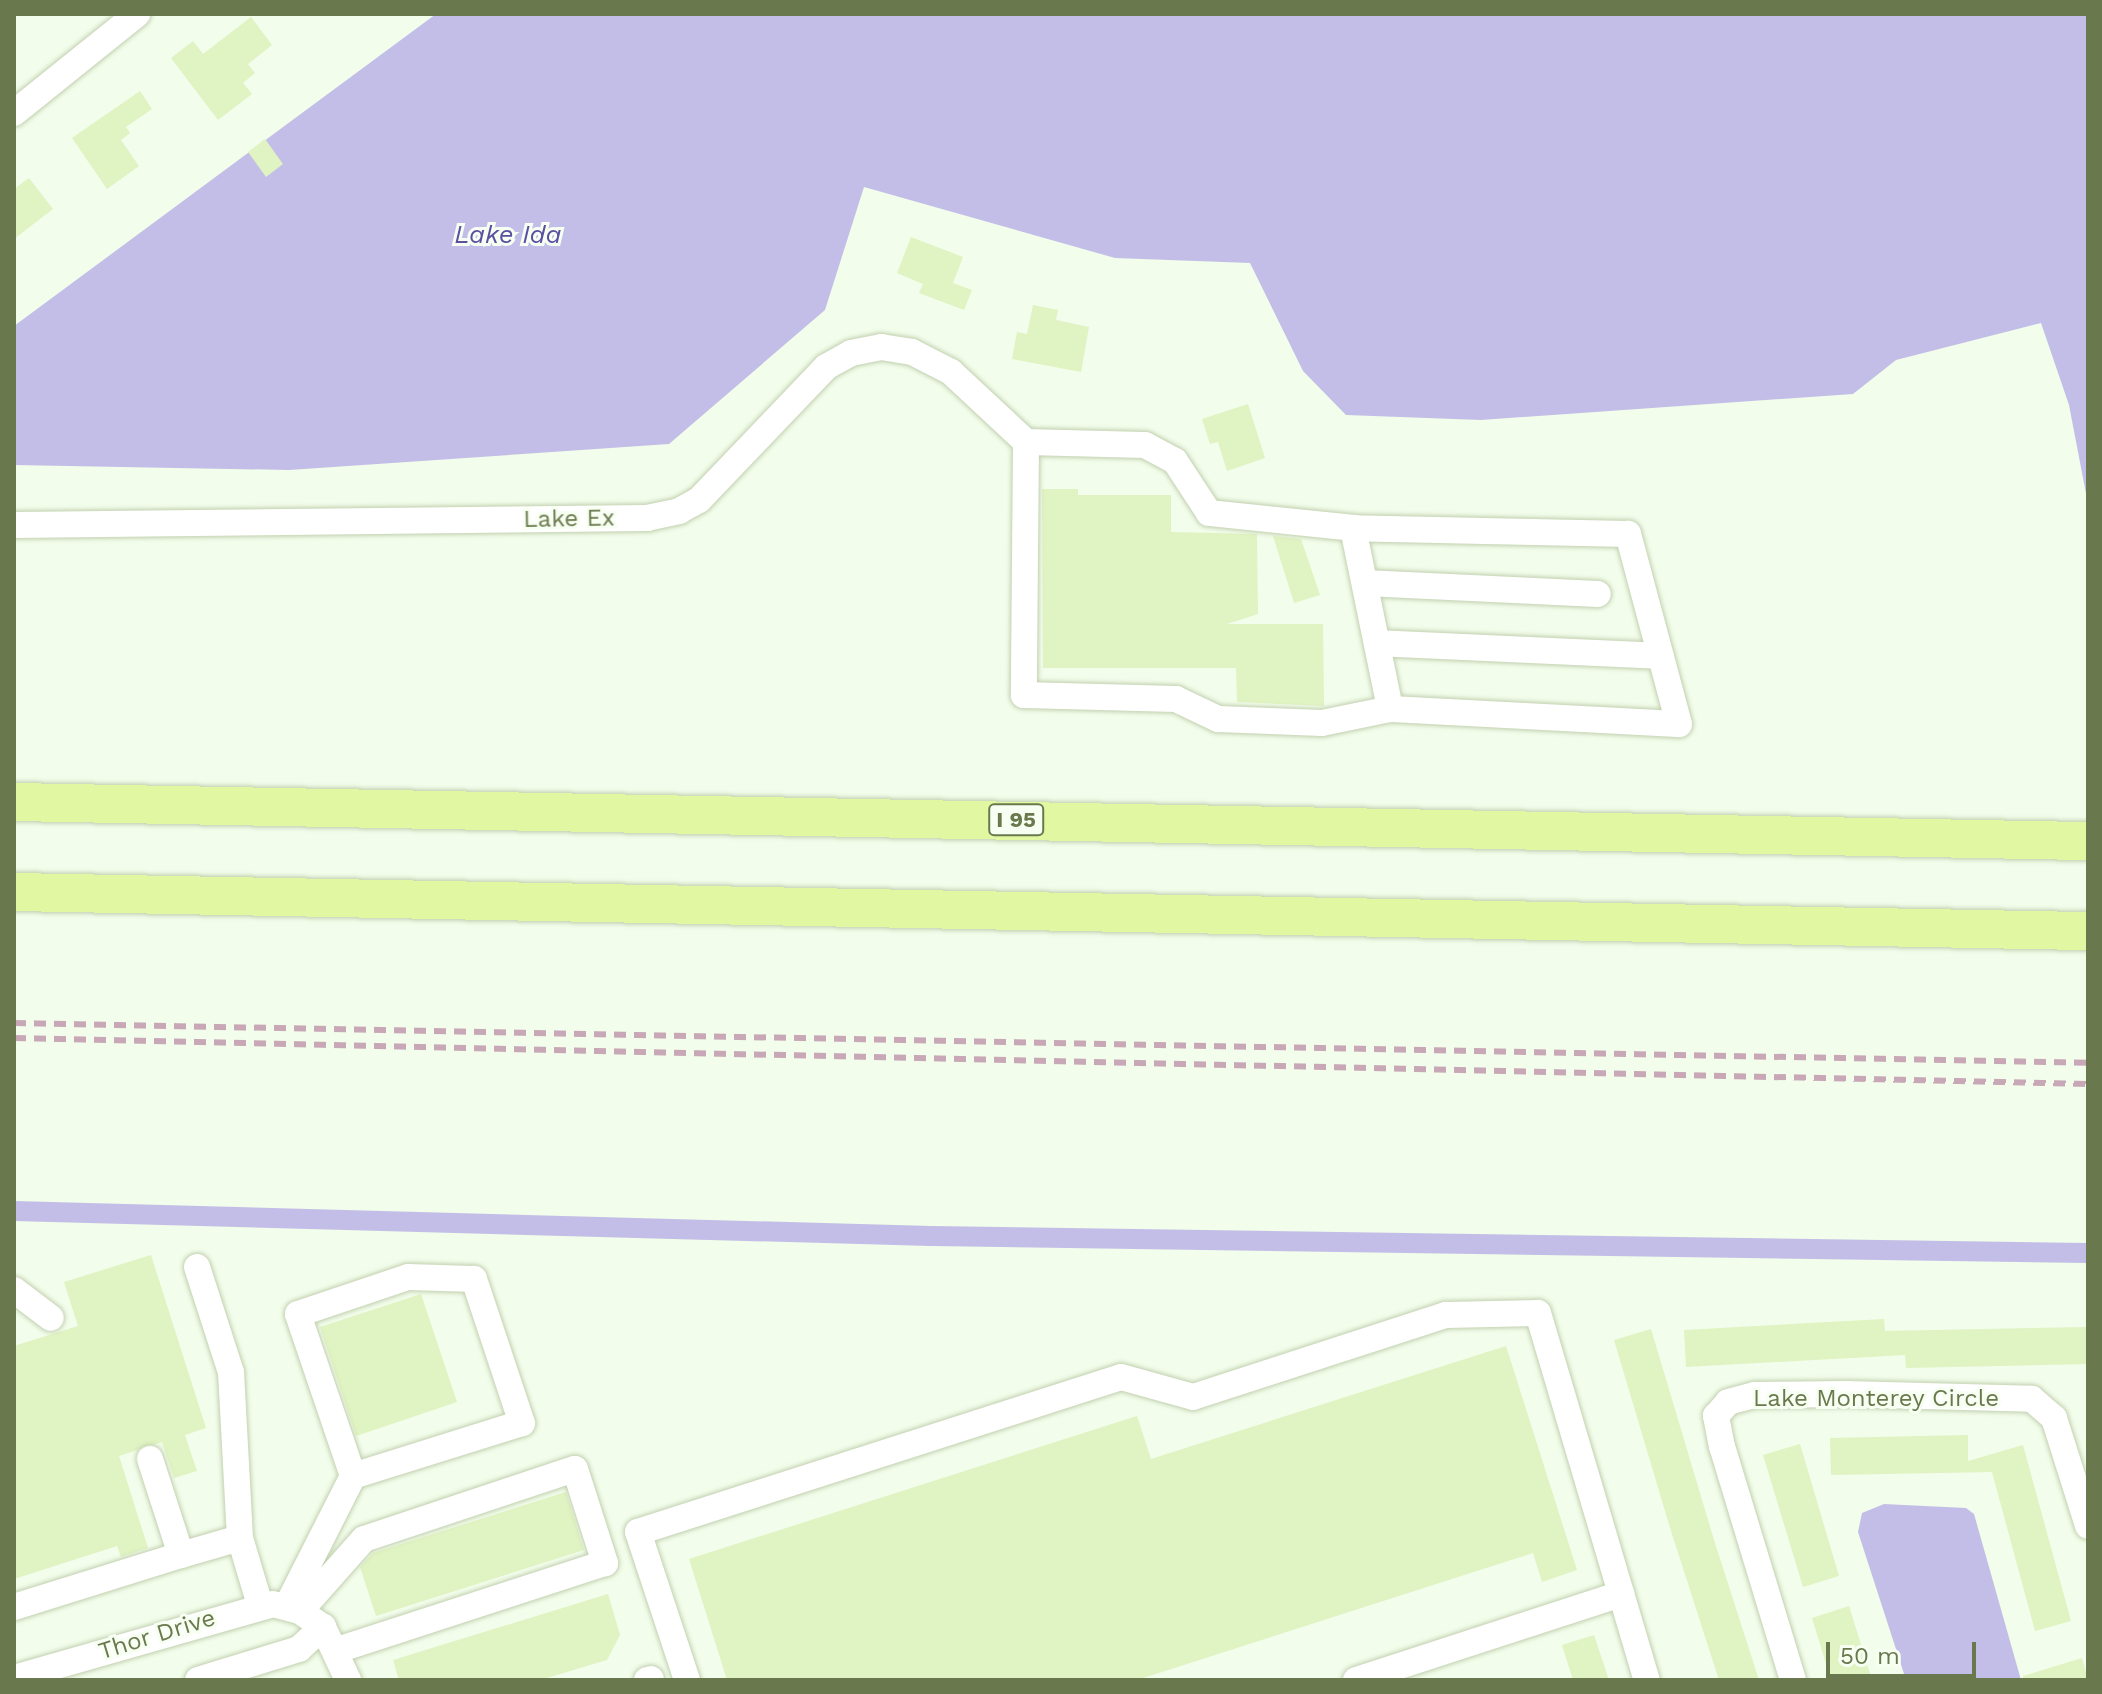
<!DOCTYPE html>
<style>
body{margin:0}
#map{position:relative;width:2102px;height:1694px;overflow:hidden;background:#f2fdeb;font-family:"Work Sans",sans-serif}
div>[style]{position:absolute}
[style*='--x']{left:calc(var(--x)*1px);top:calc(var(--y)*1px);width:calc(var(--w)*1px);rotate:calc(var(--a)*1deg)}
.water>*{inset:0;background:#c3bee7}
.canal>*{height:20px;margin:-10px;padding:0 10px;transform-origin:10px;border-radius:10px;background:#c3bee7}
.building>*{inset:0;background:#e0f3c2}
.roads{filter:drop-shadow(0 0 2px #c2d0af) drop-shadow(0 0 2px #c2d0af)}
.minor>*{height:26px;margin:-13px;padding:0 13px;transform-origin:13px;border-radius:13px;background:#fff}
.highway>*{height:38px;margin:-19px;padding:0 19px;transform-origin:19px;border-radius:19px;background:#e2f7a2}
.rail>*{height:6px;margin-top:-3px;transform-origin:0;background:repeating-linear-gradient(90deg,#c8a7b7 0 12px,transparent 0 20px)}
span{translate:-50% -50%;white-space:nowrap;text-align:center;line-height:1.15;-webkit-text-stroke:6px #f7fff2;paint-order:stroke}
.shield-label span{padding:2px 6px;background:#f7fff2;border:2px solid;border-radius:6px;-webkit-text-stroke-width:0}
.shield-label{font-size:22px;color:#6a794d;font-weight:700}
.street-label{font-size:24px;color:#6a794d}
.water-label{font-size:26px;color:#5b4fa2;font-style:italic}
.frame{position:absolute;inset:0;border:16px solid #6a794d;pointer-events:none}
.scale{position:absolute;left:1826px;top:1642px;width:150px;height:36px;box-sizing:border-box;border:4px solid #6a794d;border-top:0;padding-left:10px;font-size:24px;line-height:28px;white-space:nowrap;color:#6a794d;-webkit-text-stroke:6px #f7fff2;paint-order:stroke}
</style>
<div id="map">
<div class="water">
<div style="clip-path:polygon(436px 14px,2088px 14px,2088px 504px,2069px 405px,2041px 323px,1896px 360px,1853px 394px,1481px 420px,1346px 415px,1303px 371px,1250px 263px,1115px 258px,864px 187px,825px 310px,669px 444px,289px 470px,14px 465px,14px 326px)"></div>
<div style="clip-path:polygon(1884px 1504px,1966px 1508px,1974px 1514px,2021px 1680px,1906px 1680px,1858px 1532px,1862px 1513px)"></div>
</div>
<div class="canal">
<div style="--x:14;--y:1211;--w:917;--a:1.56"></div>
<div style="--x:931;--y:1236;--w:1157;--a:0.84"></div>
</div>
<div class="building">
<div style="clip-path:polygon(251px 17px,272px 45px,248px 64px,255px 73px,243px 83px,252px 94px,218px 120px,171px 58px,193px 41px,203px 54px)"></div>
<div style="clip-path:polygon(140px 91px,152px 109px,126px 127px,130px 133px,121px 140px,139px 166px,107px 189px,72px 138px)"></div>
<div style="clip-path:polygon(265px 139px,283px 164px,266px 177px,248px 152px)"></div>
<div style="clip-path:polygon(29px 178px,53px 209px,14px 239px,14px 189px)"></div>
<div style="clip-path:polygon(911px 237px,963px 257px,953px 283px,972px 290px,964px 310px,919px 293px,923px 284px,897px 273px)"></div>
<div style="clip-path:polygon(1033px 305px,1058px 310px,1056px 320px,1089px 327px,1081px 372px,1012px 359px,1017px 332px,1027px 334px)"></div>
<div style="clip-path:polygon(1248px 404px,1265px 458px,1227px 471px,1218px 442px,1210px 444px,1202px 419px)"></div>
<div style="clip-path:polygon(1042px 489px,1078px 489px,1078px 495px,1171px 495px,1171px 532px,1257px 534px,1258px 614px,1227px 624px,1323px 624px,1324px 706px,1237px 702px,1236px 668px,1043px 668px)"></div>
<div style="clip-path:polygon(1273px 536px,1301px 539px,1320px 595px,1294px 603px)"></div>
<div style="clip-path:polygon(151px 1255px,206px 1428px,185px 1435px,197px 1471px,174px 1478px,162px 1442px,119px 1456px,148px 1548px,121px 1557px,117px 1546px,14px 1579px,14px 1346px,78px 1326px,64px 1282px)"></div>
<div style="clip-path:polygon(421px 1294px,457px 1402px,356px 1436px,320px 1327px)"></div>
<div style="clip-path:polygon(1884px 1319px,1885px 1331px,2088px 1327px,2088px 1364px,1906px 1368px,1905px 1355px,1686px 1367px,1684px 1330px)"></div>
<div style="clip-path:polygon(1651px 1329px,1714px 1540px,1759px 1680px,1719px 1680px,1671px 1531px,1614px 1340px)"></div>
<div style="clip-path:polygon(1506px 1346px,1577px 1570px,1542px 1582px,1533px 1553px,1137px 1680px,727px 1680px,689px 1559px,1137px 1416px,1151px 1459px)"></div>
<div style="clip-path:polygon(1968px 1435px,1968px 1461px,2023px 1445px,2071px 1621px,2035px 1631px,1992px 1472px,1831px 1475px,1830px 1438px)"></div>
<div style="clip-path:polygon(1800px 1444px,1839px 1576px,1803px 1587px,1763px 1455px)"></div>
<div style="clip-path:polygon(566px 1492px,584px 1550px,376px 1616px,360px 1567px,373px 1553px)"></div>
<div style="clip-path:polygon(608px 1594px,620px 1635px,607px 1660px,540px 1680px,399px 1680px,393px 1660px)"></div>
<div style="clip-path:polygon(1849px 1606px,1872px 1680px,1831px 1680px,1812px 1618px)"></div>
<div style="clip-path:polygon(1594px 1635px,1609px 1680px,1573px 1680px,1562px 1645px)"></div>
<div style="clip-path:polygon(2082px 1658px,2088px 1680px,2023px 1680px,2023px 1676px)"></div>
</div>
<div class="roads">
<div class="minor">
<div style="--x:14;--y:113;--w:158;--a:-38.8"></div>
<div style="--x:1026;--y:442;--w:119;--a:1.4"></div>
<div style="--x:1145;--y:445;--w:34;--a:28"></div>
<div style="--x:1175;--y:461;--w:62;--a:56.8"></div>
<div style="--x:1209;--y:513;--w:145;--a:5.9"></div>
<div style="--x:1353;--y:528;--w:185;--a:78.4"></div>
<div style="--x:1390;--y:709;--w:289;--a:3"></div>
<div style="--x:1679;--y:724;--w:197;--a:-105"></div>
<div style="--x:1628;--y:534;--w:275;--a:-178.8"></div>
<div style="--x:1026;--y:442;--w:253;--a:90.5"></div>
<div style="--x:1024;--y:695;--w:152;--a:1.5"></div>
<div style="--x:1176;--y:699;--w:47;--a:25.5"></div>
<div style="--x:1218;--y:719;--w:104;--a:2.2"></div>
<div style="--x:1322;--y:723;--w:69;--a:-11.6"></div>
<div style="--x:14;--y:525;--w:633;--a:-0.63"></div>
<div style="--x:647;--y:518;--w:33;--a:-12"></div>
<div style="--x:679;--y:511;--w:23;--a:-29"></div>
<div style="--x:699;--y:500;--w:184;--a:-46.3"></div>
<div style="--x:826;--y:367;--w:29;--a:-29"></div>
<div style="--x:851;--y:353;--w:31;--a:-11"></div>
<div style="--x:881;--y:347;--w:31;--a:9"></div>
<div style="--x:912;--y:352;--w:44;--a:27.1"></div>
<div style="--x:951;--y:372;--w:103;--a:43"></div>
<div style="--x:1365;--y:583;--w:233;--a:2.7"></div>
<div style="--x:1377;--y:643;--w:284;--a:2.6"></div>
<div style="--x:197;--y:1267;--w:110;--a:72.1"></div>
<div style="--x:231;--y:1372;--w:166;--a:86.9"></div>
<div style="--x:14;--y:1290;--w:46;--a:37.1"></div>
<div style="--x:181;--y:1555;--w:61;--a:-16.1"></div>
<div style="--x:240;--y:1538;--w:70;--a:73.4"></div>
<div style="--x:287;--y:1606;--w:146;--a:-63.1"></div>
<div style="--x:353;--y:1476;--w:171;--a:-108.8"></div>
<div style="--x:298;--y:1314;--w:116;--a:-18.6"></div>
<div style="--x:408;--y:1277;--w:66;--a:1.7"></div>
<div style="--x:474;--y:1279;--w:152;--a:71.6"></div>
<div style="--x:522;--y:1423;--w:177;--a:162.6"></div>
<div style="--x:14;--y:1607;--w:175;--a:-17.3"></div>
<div style="--x:181;--y:1555;--w:101;--a:-107.9"></div>
<div style="--x:300;--y:1611;--w:96;--a:-48.4"></div>
<div style="--x:364;--y:1539;--w:222;--a:-18.4"></div>
<div style="--x:575;--y:1469;--w:99;--a:72.3"></div>
<div style="--x:605;--y:1563;--w:281;--a:162"></div>
<div style="--x:14;--y:1678;--w:269;--a:-15.9"></div>
<div style="--x:273;--y:1604;--w:28;--a:15"></div>
<div style="--x:300;--y:1611;--w:28;--a:35"></div>
<div style="--x:323;--y:1627;--w:59;--a:64.7"></div>
<div style="--x:198;--y:1680;--w:106;--a:-17.1"></div>
<div style="--x:299;--y:1649;--w:33;--a:-43"></div>
<div style="--x:647;--y:1680;--w:4;--a:-14"></div>
<div style="--x:687;--y:1680;--w:156;--a:-108.3"></div>
<div style="--x:638;--y:1532;--w:507;--a:-17.79"></div>
<div style="--x:1121;--y:1377;--w:75;--a:15.5"></div>
<div style="--x:1193;--y:1397;--w:266;--a:-18"></div>
<div style="--x:1446;--y:1315;--w:92;--a:-1.2"></div>
<div style="--x:1538;--y:1313;--w:383;--a:73.5"></div>
<div style="--x:1356;--y:1680;--w:279;--a:-18"></div>
<div style="--x:1793;--y:1680;--w:244;--a:-106.9"></div>
<div style="--x:1722;--y:1447;--w:32;--a:-101"></div>
<div style="--x:1716;--y:1416;--w:18;--a:-49"></div>
<div style="--x:1728;--y:1402;--w:28;--a:-15"></div>
<div style="--x:1755;--y:1395;--w:91;--a:-0.6"></div>
<div style="--x:1846;--y:1394;--w:186;--a:1.5"></div>
<div style="--x:2032;--y:1399;--w:29;--a:41"></div>
<div style="--x:2054;--y:1418;--w:113;--a:72.5"></div>
</div>
<div class="highway">
<div style="--x:14;--y:802;--w:2074;--a:1.08"></div>
<div style="--x:14;--y:892;--w:2074;--a:1.08"></div>
</div>
</div>
<div class="rail">
<div style="--x:14;--y:1023;--w:2074;--a:1.1"></div>
<div style="--x:14;--y:1038;--w:2075;--a:1.27"></div>
</div>
<div class="shield-label">
<span style="left:1016px;top:820px">I 95</span>
</div>
<div class="street-label">
<span style="left:569px;top:519px;rotate:-1deg">Lake Ex</span>
<span style="left:1876px;top:1399px">Lake Monterey Circle</span>
<span style="left:157px;top:1635px;rotate:-17deg">Thor Drive</span>
</div>
<div class="water-label">
<span style="left:508px;top:235px">Lake Ida</span>
</div>
<div class="frame"></div>
<div class="scale">50 m</div>
</div>
